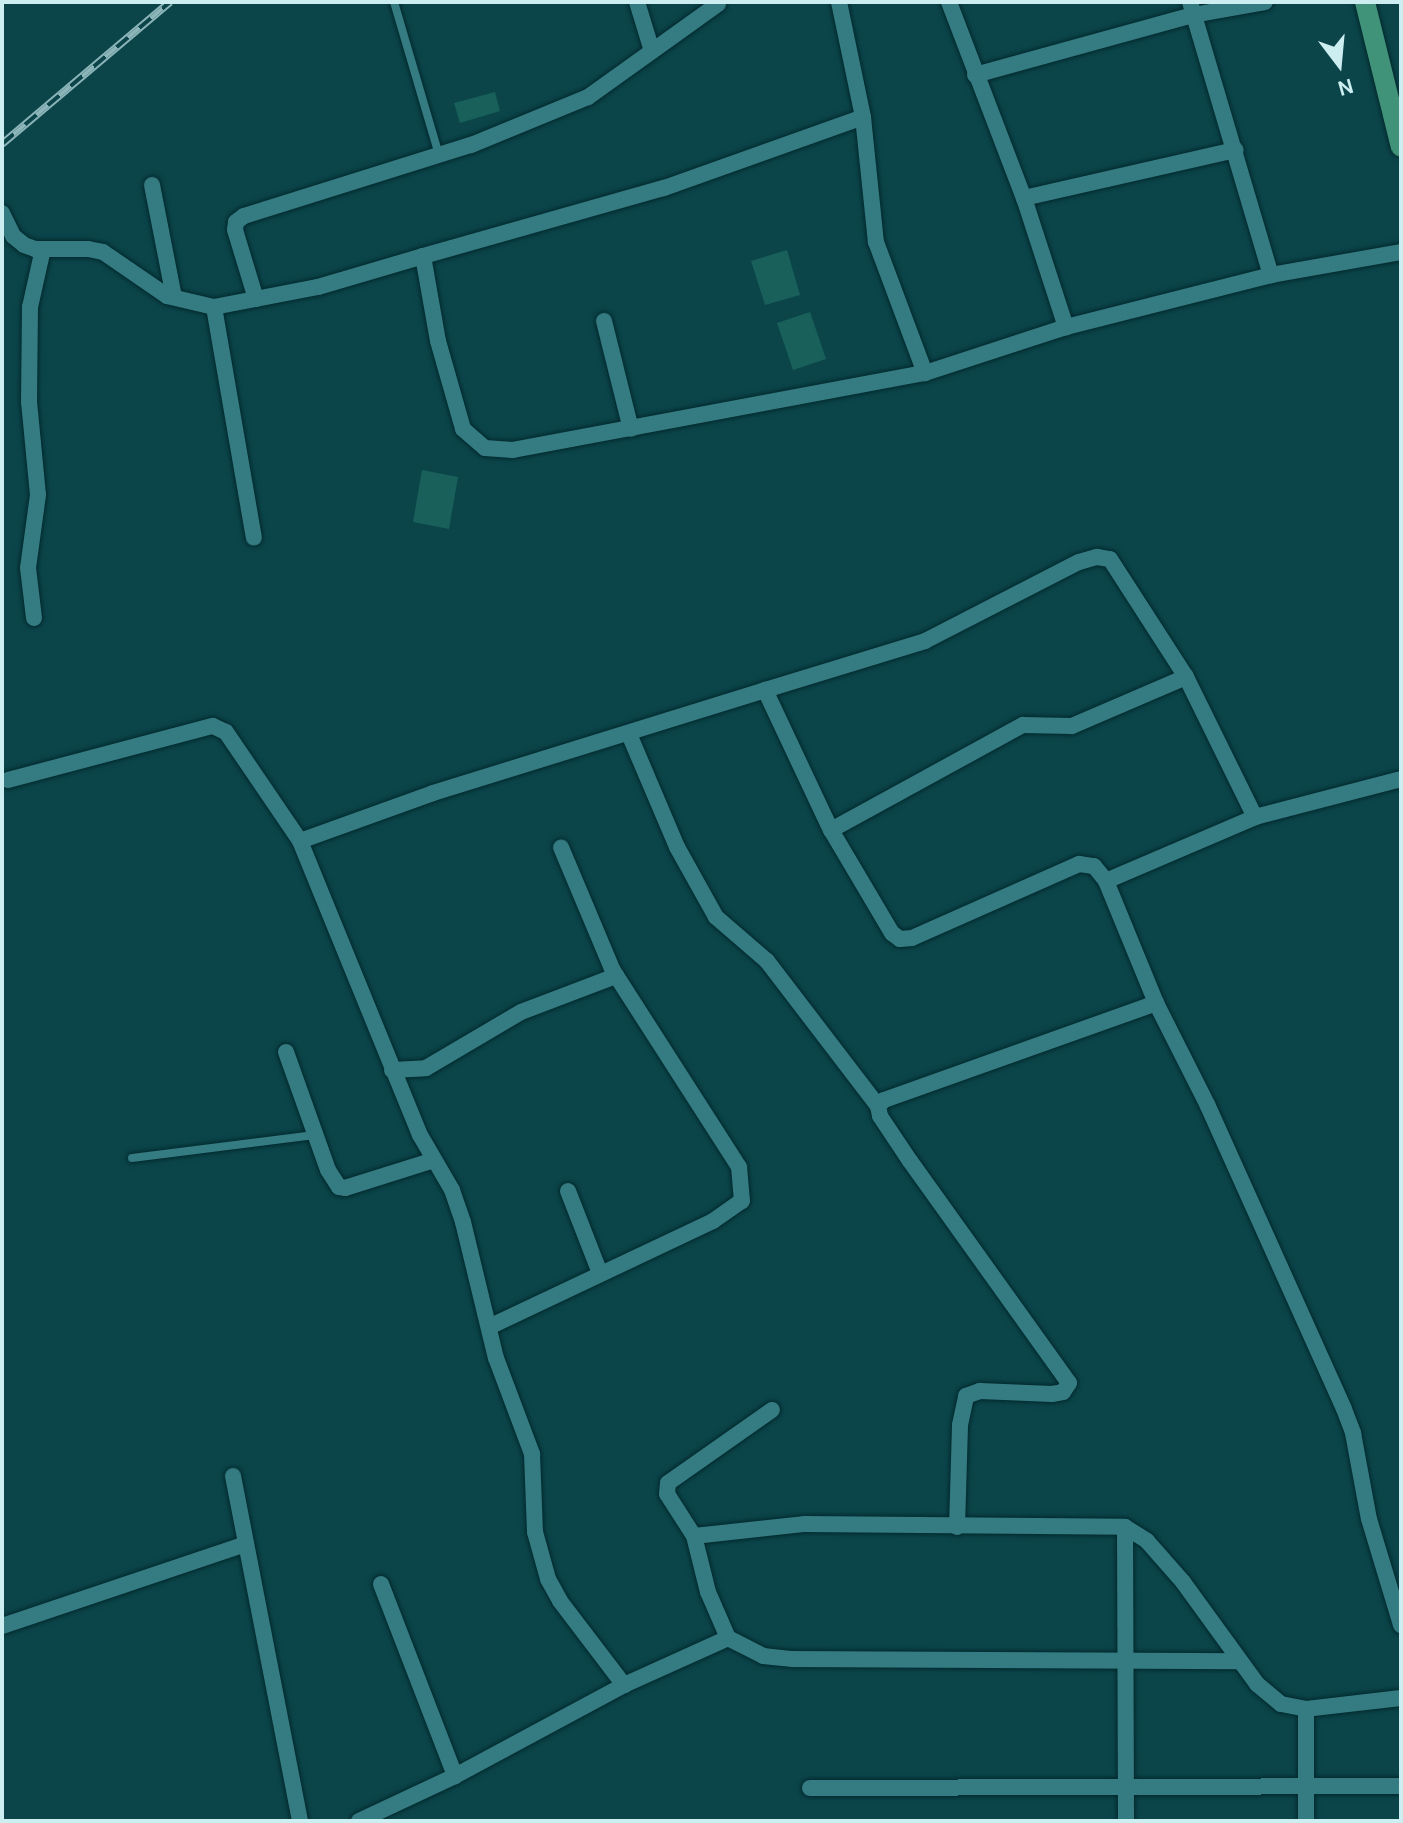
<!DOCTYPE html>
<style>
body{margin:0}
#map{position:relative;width:1403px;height:1823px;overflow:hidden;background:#0b454a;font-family:Karla,sans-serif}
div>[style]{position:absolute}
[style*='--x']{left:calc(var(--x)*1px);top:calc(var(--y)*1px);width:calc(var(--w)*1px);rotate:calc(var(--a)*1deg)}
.building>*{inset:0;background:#186059}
.roads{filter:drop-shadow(0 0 2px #02292d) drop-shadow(0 0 2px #02292d)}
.service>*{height:8px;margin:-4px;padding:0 4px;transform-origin:4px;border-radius:4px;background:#357b82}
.minor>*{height:16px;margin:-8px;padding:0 8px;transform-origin:8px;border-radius:8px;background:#357b82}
.secondary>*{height:20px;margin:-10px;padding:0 10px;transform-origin:10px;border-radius:10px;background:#409278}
.rail>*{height:8px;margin-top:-4px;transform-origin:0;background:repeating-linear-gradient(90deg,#0b454a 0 15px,#8bb5b8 0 30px);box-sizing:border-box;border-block:2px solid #8bb5b8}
span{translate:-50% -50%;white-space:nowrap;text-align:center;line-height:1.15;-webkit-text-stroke:6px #0b454a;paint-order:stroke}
.frame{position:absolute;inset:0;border:4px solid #cceef1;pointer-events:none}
.north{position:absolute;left:1299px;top:24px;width:80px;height:80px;-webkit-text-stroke:6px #0b454a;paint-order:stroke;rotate:164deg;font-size:22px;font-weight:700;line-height:32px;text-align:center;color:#cceef1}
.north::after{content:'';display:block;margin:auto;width:28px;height:36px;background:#cceef1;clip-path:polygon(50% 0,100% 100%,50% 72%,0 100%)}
</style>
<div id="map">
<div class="building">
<div style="clip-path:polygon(495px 92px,500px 111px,460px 123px,454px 103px)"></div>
<div style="clip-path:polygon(787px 250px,800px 295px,765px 305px,751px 261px)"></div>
<div style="clip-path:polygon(810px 312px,826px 359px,793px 370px,777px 323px)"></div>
<div style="clip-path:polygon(422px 470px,458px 477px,449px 529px,413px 522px)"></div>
</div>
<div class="roads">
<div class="service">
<div style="--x:394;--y:2;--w:159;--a:73.6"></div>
<div style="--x:132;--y:1158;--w:184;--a:-7.2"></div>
</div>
<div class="minor">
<div style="--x:637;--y:2;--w:51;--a:73"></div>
<div style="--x:839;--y:2;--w:117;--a:78.2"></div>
<div style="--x:863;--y:117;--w:126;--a:84.1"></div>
<div style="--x:876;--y:242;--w:140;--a:69.5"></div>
<div style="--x:949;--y:2;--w:210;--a:69.1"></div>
<div style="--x:1024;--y:198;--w:136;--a:72"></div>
<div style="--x:1190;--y:2;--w:285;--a:73.5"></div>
<div style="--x:975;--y:75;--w:226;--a:-15.4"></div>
<div style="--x:1193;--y:15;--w:73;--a:-10.2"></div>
<div style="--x:152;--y:185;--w:114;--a:78.9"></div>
<div style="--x:1024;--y:198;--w:217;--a:-12.8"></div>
<div style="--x:2;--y:213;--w:25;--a:64"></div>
<div style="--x:13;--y:236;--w:14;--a:39"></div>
<div style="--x:24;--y:245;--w:12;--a:20"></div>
<div style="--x:35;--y:249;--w:53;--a:0"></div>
<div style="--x:88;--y:249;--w:15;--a:11"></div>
<div style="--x:103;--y:252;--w:78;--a:34.5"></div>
<div style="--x:167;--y:296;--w:48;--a:13.2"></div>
<div style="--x:214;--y:307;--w:106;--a:-10.9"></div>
<div style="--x:318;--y:287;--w:109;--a:-16.4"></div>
<div style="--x:423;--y:256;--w:86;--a:80"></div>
<div style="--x:438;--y:341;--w:91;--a:74.1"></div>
<div style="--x:463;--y:429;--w:29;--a:41"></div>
<div style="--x:485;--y:448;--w:28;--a:4"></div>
<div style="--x:513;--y:450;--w:419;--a:-10.6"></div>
<div style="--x:925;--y:373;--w:148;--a:-18.1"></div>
<div style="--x:1066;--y:327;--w:211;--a:-14.2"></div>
<div style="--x:1271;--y:275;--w:132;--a:-10"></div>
<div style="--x:423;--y:256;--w:250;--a:-15.8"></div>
<div style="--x:664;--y:188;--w:211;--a:-19.6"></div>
<div style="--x:256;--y:299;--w:72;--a:-106.9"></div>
<div style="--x:235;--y:230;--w:8;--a:-83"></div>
<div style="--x:236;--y:222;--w:10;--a:-37"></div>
<div style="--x:244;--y:216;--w:238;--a:-17.4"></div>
<div style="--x:471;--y:145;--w:126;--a:-22.3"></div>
<div style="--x:588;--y:97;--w:160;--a:-35.6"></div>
<div style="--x:214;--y:307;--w:234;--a:80.2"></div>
<div style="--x:604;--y:321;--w:111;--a:76"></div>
<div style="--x:34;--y:618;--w:50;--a:-96.8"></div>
<div style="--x:28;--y:568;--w:74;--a:-82.2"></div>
<div style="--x:38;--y:495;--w:93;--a:-95.5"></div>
<div style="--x:29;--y:402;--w:95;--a:-89.4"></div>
<div style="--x:30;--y:307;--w:59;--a:-77.4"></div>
<div style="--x:765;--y:690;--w:167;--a:-17"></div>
<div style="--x:925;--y:641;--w:173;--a:-27.2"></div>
<div style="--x:1079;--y:562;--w:19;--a:-16"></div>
<div style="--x:1097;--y:557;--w:13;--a:9"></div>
<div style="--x:1110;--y:559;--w:140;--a:57.2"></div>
<div style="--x:1186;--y:677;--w:156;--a:63.8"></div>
<div style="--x:629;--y:734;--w:123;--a:67"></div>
<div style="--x:677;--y:847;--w:80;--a:60.9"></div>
<div style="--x:716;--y:917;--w:67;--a:40.8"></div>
<div style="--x:767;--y:961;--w:183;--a:52.6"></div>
<div style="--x:8;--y:780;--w:212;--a:-14.8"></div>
<div style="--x:213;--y:726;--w:14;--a:25"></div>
<div style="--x:226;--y:732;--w:132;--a:55.8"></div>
<div style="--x:300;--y:841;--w:318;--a:67.8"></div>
<div style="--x:420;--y:1135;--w:64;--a:59.8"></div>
<div style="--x:452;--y:1190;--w:34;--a:71"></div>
<div style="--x:463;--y:1222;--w:140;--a:76.4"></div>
<div style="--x:496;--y:1358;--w:103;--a:69.4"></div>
<div style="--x:532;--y:1454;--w:78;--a:87.8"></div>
<div style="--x:535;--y:1532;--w:49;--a:74.5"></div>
<div style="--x:548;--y:1579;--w:25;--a:61"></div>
<div style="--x:560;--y:1601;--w:106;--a:52.7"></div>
<div style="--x:831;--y:830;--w:219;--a:-28.7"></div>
<div style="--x:1023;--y:725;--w:49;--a:1.2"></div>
<div style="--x:1072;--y:726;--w:124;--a:-23.3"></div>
<div style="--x:300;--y:841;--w:141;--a:-19.8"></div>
<div style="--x:433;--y:793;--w:348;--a:-17.2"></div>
<div style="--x:765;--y:690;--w:155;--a:64.8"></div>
<div style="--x:831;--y:830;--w:120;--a:59.4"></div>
<div style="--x:892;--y:933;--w:10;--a:37"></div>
<div style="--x:900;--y:939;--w:12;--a:-5"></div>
<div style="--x:912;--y:938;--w:183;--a:-23.9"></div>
<div style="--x:1079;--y:864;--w:15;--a:8"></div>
<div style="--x:1094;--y:866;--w:19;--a:51"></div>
<div style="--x:1106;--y:881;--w:132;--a:67.7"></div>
<div style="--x:1156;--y:1003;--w:113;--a:63.2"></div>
<div style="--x:1207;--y:1104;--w:334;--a:65.8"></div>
<div style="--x:1344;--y:1409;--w:26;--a:69"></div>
<div style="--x:1353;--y:1433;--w:87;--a:79.5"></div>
<div style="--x:1369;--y:1519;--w:111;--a:73.2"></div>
<div style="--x:1106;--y:881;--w:162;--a:-23.2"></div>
<div style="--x:1255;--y:817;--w:151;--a:-14.6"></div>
<div style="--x:286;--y:1052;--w:125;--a:70.4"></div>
<div style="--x:328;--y:1170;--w:20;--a:57"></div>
<div style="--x:339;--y:1187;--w:6;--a:9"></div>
<div style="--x:345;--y:1188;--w:93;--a:-17.5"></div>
<div style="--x:392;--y:1070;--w:34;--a:-3"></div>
<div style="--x:426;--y:1068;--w:110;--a:-30.5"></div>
<div style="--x:521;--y:1012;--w:102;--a:-20.8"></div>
<div style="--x:568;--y:1191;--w:88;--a:68.7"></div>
<div style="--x:491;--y:1326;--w:246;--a:-25.3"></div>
<div style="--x:713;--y:1221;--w:35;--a:-35"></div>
<div style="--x:742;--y:1201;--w:34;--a:-95"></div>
<div style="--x:739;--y:1167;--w:233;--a:-122.7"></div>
<div style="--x:613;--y:971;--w:134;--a:-112.8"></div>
<div style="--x:233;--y:1476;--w:351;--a:79"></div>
<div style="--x:957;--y:1527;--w:102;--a:-88.3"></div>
<div style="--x:960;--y:1425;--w:30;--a:-78"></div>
<div style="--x:966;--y:1396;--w:15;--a:-20"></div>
<div style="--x:980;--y:1391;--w:72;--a:2.4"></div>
<div style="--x:1052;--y:1394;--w:11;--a:-10"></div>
<div style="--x:1063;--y:1392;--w:11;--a:-56"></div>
<div style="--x:1069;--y:1383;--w:273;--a:-125.6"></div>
<div style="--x:910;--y:1161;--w:54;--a:-123.7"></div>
<div style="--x:880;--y:1116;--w:10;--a:-101"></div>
<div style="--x:878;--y:1106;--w:8;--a:-45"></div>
<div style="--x:884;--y:1100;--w:289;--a:-19.6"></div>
<div style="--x:1125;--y:1527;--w:294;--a:89.8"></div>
<div style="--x:694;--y:1536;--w:50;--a:-122.7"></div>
<div style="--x:667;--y:1494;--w:11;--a:-85"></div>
<div style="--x:668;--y:1483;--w:127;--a:-35.1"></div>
<div style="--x:381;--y:1584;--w:206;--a:68.9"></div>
<div style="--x:2;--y:1626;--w:257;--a:-18.6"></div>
<div style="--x:728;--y:1638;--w:50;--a:-113.5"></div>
<div style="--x:708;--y:1592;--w:58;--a:-104"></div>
<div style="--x:694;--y:1536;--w:112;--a:-6.2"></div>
<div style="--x:805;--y:1524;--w:320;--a:0.5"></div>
<div style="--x:1125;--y:1527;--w:26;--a:32"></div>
<div style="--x:1147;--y:1541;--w:55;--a:48.7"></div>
<div style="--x:1183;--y:1582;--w:126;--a:54"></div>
<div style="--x:1257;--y:1684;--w:31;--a:40"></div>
<div style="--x:1281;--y:1704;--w:25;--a:11"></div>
<div style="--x:810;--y:1788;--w:591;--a:-0.19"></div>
<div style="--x:359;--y:1821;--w:106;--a:-25.1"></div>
<div style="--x:455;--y:1776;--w:192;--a:-28.3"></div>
<div style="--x:624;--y:1685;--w:114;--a:-24.3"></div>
<div style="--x:728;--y:1638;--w:39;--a:27"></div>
<div style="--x:763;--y:1656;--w:30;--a:6"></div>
<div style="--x:793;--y:1659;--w:444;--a:0.3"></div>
<div style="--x:1306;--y:1821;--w:112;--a:-90"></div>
<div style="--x:1306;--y:1709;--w:96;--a:-6.6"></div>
</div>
<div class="secondary">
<div style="--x:1365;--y:2;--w:149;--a:76.1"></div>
</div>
</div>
<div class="rail">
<div style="--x:2;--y:144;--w:220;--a:-40.2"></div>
</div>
<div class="frame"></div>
<div class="north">N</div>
</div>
